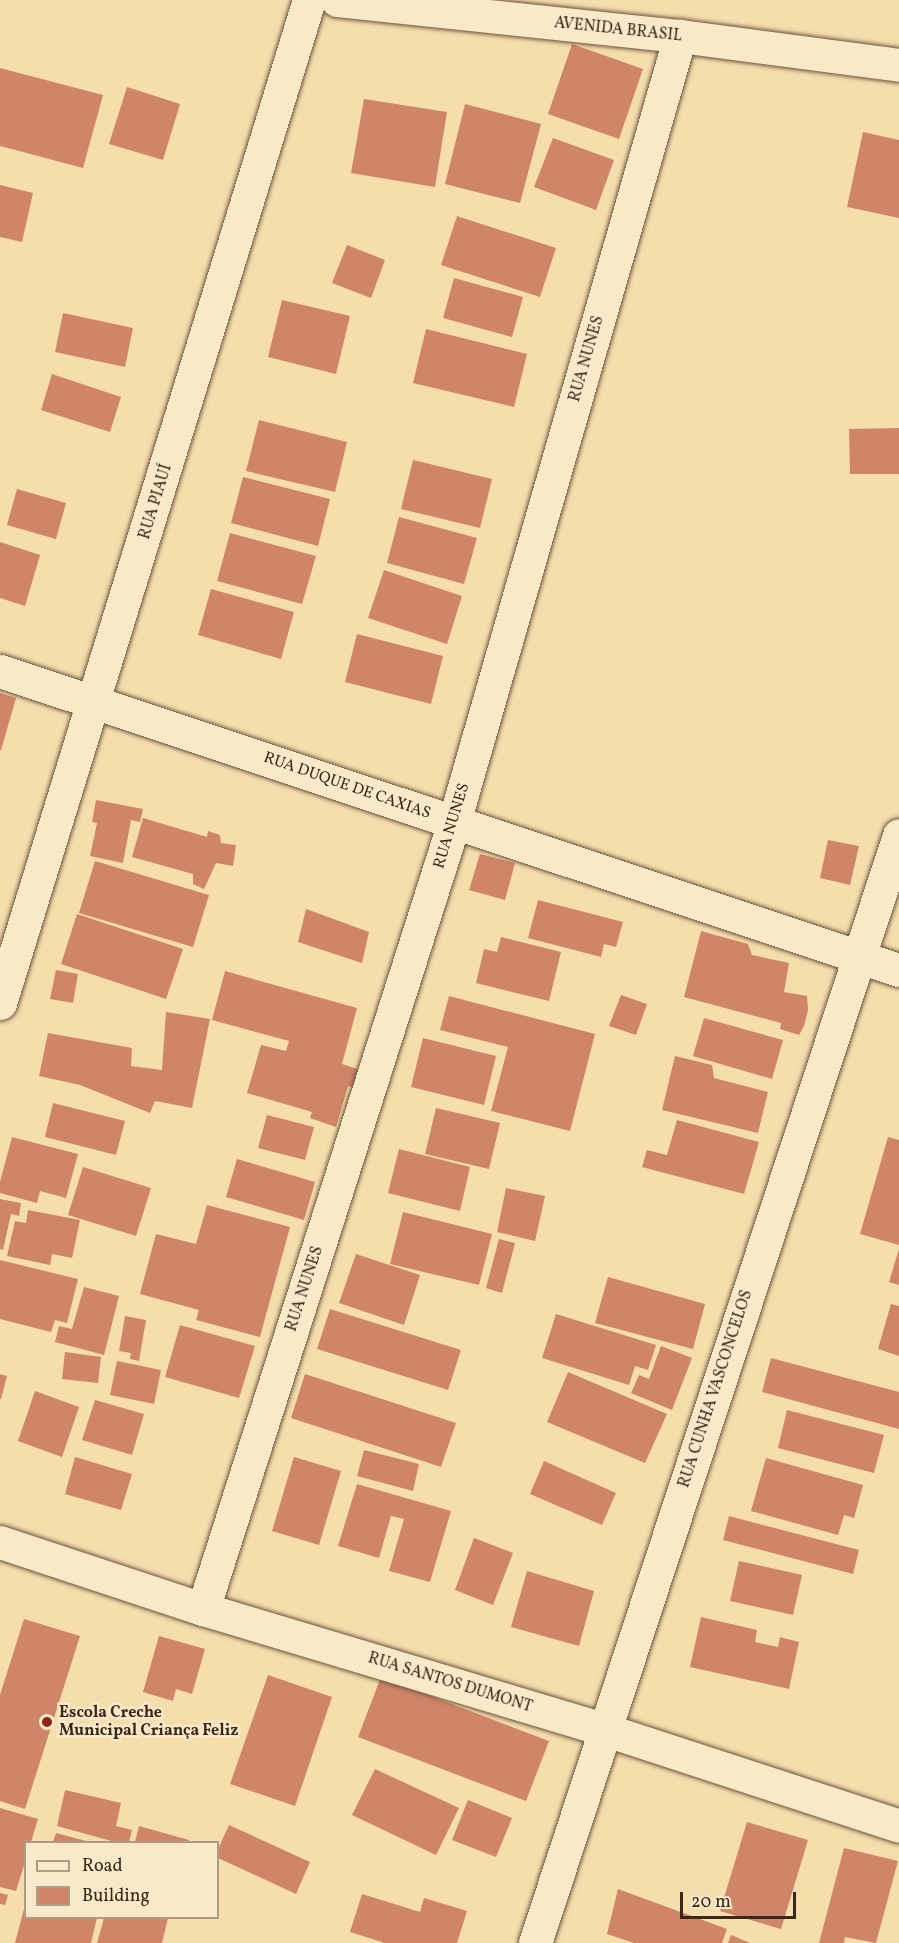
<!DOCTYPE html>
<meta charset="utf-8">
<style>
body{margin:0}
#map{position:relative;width:899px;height:1943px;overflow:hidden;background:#f6ddac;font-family:Vollkorn,serif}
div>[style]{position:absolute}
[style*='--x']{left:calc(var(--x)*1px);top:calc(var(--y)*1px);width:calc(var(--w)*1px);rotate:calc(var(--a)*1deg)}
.building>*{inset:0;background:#cf8567}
.roads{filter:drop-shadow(0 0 2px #6a543e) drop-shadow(0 0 2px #6a543e)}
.minor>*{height:33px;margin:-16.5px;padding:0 16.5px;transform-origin:16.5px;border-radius:16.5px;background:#f9e9c9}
.dots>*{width:16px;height:16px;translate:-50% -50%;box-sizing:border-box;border:3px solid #f9e9c9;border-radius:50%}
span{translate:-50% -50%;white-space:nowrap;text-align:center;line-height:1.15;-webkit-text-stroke:5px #f9e9c9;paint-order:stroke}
.street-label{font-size:16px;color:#3b261a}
.poi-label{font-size:16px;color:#3b261a;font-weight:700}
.left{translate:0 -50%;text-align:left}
.legend{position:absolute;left:24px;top:1841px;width:195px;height:78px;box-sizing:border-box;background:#f9e9c9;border:2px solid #ad9b83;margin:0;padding:8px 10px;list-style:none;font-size:18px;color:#3b261a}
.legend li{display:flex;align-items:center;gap:12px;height:30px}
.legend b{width:30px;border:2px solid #ad9b83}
.scale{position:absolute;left:680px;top:1892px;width:116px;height:27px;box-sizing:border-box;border:3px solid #3b261a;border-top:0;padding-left:8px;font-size:18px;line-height:21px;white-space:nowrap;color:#3b261a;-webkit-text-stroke:4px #f9e9c9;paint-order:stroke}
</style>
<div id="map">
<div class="building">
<div style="clip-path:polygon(572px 44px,643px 69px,619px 139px,548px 114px)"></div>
<div style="clip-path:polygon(0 68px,103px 95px,83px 168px,0 146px)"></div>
<div style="clip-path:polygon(127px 87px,180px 104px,163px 160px,109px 144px)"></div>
<div style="clip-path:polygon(364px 99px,447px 112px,435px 187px,351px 173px)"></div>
<div style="clip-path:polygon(465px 104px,541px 124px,520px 203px,445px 184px)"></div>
<div style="clip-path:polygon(863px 132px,899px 140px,899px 218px,847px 207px)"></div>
<div style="clip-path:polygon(553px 138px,614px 160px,596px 210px,534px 187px)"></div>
<div style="clip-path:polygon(0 185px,33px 193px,22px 242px,0 237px)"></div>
<div style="clip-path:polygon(457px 216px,556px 248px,540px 297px,441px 265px)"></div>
<div style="clip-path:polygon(347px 245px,385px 260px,371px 298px,332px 283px)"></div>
<div style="clip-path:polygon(454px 278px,523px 297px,512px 337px,443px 318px)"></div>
<div style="clip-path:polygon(282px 300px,350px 316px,336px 374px,268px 357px)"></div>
<div style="clip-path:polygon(63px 313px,133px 328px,125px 367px,55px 352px)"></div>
<div style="clip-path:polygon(426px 329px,527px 354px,514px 407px,413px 383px)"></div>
<div style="clip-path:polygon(52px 374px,121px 397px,110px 432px,41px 410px)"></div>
<div style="clip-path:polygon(259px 420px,347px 442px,335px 492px,246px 471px)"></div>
<div style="clip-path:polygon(899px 428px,899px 474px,850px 474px,849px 429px)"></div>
<div style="clip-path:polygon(413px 460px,492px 479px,480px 528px,401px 509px)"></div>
<div style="clip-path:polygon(243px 477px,330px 499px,318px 546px,231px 523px)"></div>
<div style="clip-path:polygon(17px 489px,66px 503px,56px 539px,7px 525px)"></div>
<div style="clip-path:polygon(399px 517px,477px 538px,464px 584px,387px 563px)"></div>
<div style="clip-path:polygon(230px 533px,316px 556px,302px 604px,217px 581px)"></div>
<div style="clip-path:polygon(0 542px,40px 555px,25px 606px,0 598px)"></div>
<div style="clip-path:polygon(384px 570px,462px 596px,447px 644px,368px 618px)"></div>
<div style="clip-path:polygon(211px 589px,294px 612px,281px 659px,198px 635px)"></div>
<div style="clip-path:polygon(357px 634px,443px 656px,431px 704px,345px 682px)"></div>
<div style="clip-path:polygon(0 693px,16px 698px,1px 750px,0 750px)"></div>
<div style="clip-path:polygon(96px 800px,143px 809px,140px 822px,131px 820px,123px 863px,90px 856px,97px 823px,92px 822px)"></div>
<div style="clip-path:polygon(143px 818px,207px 837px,208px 831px,220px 835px,221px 843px,236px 845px,233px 866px,216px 863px,204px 889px,193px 884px,193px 874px,132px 857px)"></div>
<div style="clip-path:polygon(828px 840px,859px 846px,850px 885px,820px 878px)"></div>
<div style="clip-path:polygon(480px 854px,515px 863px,505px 900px,469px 890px)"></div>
<div style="clip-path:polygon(95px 861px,209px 895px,193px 947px,79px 913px)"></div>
<div style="clip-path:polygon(538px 900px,623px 922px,616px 947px,604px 944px,601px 957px,528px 938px)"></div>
<div style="clip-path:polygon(306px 909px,369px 932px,362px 963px,298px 942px)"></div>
<div style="clip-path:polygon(77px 914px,183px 949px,166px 999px,61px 964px)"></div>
<div style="clip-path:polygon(701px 931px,748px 944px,752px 955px,789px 963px,784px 992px,807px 996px,808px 1010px,804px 1026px,799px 1035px,780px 1029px,781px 1023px,684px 997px)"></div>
<div style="clip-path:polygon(501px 937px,561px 952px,549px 1001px,476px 983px,484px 949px,497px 952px)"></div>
<div style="clip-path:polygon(56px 970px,78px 974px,73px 1003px,50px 999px)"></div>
<div style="clip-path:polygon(225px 971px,357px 1008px,342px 1064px,360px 1070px,355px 1088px,348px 1086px,336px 1127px,310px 1118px,312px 1112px,247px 1093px,261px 1045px,286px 1051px,289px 1041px,212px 1020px)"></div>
<div style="clip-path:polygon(621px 995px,647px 1004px,636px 1035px,609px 1026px)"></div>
<div style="clip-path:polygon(449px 996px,595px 1034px,570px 1131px,491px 1111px,508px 1047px,440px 1030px)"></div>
<div style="clip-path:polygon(166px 1012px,210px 1019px,192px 1108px,155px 1101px,150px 1113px,80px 1085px,39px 1076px,48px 1033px,132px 1048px,131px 1066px,162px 1070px)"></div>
<div style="clip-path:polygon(704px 1018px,783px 1040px,772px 1079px,693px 1056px)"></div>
<div style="clip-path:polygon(423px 1038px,496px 1056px,484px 1105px,411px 1087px)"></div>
<div style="clip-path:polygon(675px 1056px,712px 1065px,714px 1078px,768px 1092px,758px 1133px,662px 1110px)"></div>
<div style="clip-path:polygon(53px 1103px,125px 1121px,116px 1155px,45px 1137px)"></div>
<div style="clip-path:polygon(436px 1108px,500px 1123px,489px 1169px,425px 1154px)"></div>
<div style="clip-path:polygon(267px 1115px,314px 1127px,305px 1160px,258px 1148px)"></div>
<div style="clip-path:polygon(677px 1120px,759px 1142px,744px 1194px,642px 1167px,647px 1150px,667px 1155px)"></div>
<div style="clip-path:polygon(12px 1137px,78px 1154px,66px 1198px,40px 1191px,37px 1203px,0 1193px,0 1182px)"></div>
<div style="clip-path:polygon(888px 1137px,899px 1140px,899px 1245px,860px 1234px)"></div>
<div style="clip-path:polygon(399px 1149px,470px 1167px,460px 1211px,388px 1193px)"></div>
<div style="clip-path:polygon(237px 1159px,315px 1182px,304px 1220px,226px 1197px)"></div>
<div style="clip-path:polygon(83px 1167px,151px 1188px,136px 1236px,68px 1215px)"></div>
<div style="clip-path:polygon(506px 1188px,545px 1196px,535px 1241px,497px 1232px)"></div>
<div style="clip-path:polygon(0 1199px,21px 1203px,19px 1216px,11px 1214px,3px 1250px,0 1249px)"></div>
<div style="clip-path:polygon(207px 1205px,290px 1227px,260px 1337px,196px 1320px,199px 1310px,140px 1294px,156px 1234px,196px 1244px)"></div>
<div style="clip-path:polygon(28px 1210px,80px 1220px,72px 1258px,52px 1254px,50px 1265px,7px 1256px,15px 1221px,26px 1223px)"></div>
<div style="clip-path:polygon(403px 1212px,492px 1234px,479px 1285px,390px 1264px)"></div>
<div style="clip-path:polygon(499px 1239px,515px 1243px,502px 1293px,486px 1288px)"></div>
<div style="clip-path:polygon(899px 1249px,899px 1285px,889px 1282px)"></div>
<div style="clip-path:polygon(356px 1254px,420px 1275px,404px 1325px,339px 1303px)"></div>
<div style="clip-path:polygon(0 1260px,78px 1279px,67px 1323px,55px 1320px,51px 1332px,0 1319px)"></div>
<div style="clip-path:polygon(608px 1277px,705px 1304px,693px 1349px,595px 1323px)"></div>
<div style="clip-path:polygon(84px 1287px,119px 1296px,104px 1355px,55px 1342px,59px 1326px,72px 1329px)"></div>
<div style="clip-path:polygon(891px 1304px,899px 1306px,899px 1356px,878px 1349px)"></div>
<div style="clip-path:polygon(330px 1309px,461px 1350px,448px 1390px,317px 1349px)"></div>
<div style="clip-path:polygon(556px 1314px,656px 1345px,648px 1370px,635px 1366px,629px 1385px,542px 1358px)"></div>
<div style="clip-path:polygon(125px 1316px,146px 1320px,139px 1361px,130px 1359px,131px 1353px,119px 1351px)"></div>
<div style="clip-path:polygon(180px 1325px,255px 1346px,239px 1398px,165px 1377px)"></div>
<div style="clip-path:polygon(661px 1346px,692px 1358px,672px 1410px,631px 1393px,639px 1375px,649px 1379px)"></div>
<div style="clip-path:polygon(65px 1352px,101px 1357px,98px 1383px,62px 1379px)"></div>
<div style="clip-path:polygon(771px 1358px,899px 1392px,899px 1429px,762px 1392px)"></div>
<div style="clip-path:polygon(117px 1361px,161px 1370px,154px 1404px,110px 1395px)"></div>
<div style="clip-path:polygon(568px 1372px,667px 1414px,645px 1463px,547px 1422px)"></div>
<div style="clip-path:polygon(0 1374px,7px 1376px,1px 1399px,0 1399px)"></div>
<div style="clip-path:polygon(305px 1374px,456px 1423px,441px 1467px,291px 1418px)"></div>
<div style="clip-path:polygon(35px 1391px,79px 1407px,62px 1457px,18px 1441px)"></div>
<div style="clip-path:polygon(95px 1400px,144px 1414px,132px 1455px,82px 1440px)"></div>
<div style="clip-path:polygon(787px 1410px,884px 1435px,874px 1473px,778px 1448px)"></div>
<div style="clip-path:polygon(364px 1450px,419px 1464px,413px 1491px,357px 1476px)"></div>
<div style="clip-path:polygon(75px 1457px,132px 1474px,121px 1510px,65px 1494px)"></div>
<div style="clip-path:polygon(294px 1457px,341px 1471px,319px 1545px,272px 1531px)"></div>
<div style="clip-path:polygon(766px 1458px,863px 1485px,854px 1518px,844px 1515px,838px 1535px,751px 1511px)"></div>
<div style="clip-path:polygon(544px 1461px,616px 1493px,602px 1525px,530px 1494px)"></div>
<div style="clip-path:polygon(357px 1484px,451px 1511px,430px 1582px,389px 1571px,404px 1519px,391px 1516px,379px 1558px,338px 1546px)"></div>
<div style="clip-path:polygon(729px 1516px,859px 1550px,853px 1574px,723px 1540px)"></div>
<div style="clip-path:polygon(474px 1538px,513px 1553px,493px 1605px,455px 1590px)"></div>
<div style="clip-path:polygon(739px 1561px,802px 1575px,793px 1615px,730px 1601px)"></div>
<div style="clip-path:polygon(527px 1571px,594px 1591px,579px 1646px,511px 1627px)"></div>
<div style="clip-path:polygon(701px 1617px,757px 1630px,755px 1642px,778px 1647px,780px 1637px,799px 1642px,789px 1689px,690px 1667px)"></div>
<div style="clip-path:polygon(24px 1619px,80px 1636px,25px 1809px,0 1801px,0 1695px)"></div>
<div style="clip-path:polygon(159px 1636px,205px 1649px,192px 1694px,176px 1689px,173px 1701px,143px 1692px)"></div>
<div style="clip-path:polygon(268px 1675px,332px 1697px,295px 1806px,230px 1784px)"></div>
<div style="clip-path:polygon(381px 1677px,549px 1741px,526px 1801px,358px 1737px)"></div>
<div style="clip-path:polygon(375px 1769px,459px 1808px,436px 1855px,352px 1815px)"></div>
<div style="clip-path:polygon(65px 1790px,121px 1803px,116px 1826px,132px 1830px,129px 1842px,115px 1842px,57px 1826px)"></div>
<div style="clip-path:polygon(468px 1800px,512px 1818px,496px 1857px,452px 1840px)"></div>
<div style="clip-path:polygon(0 1808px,38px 1819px,31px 1842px,26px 1842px,26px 1859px,16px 1891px,0 1887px)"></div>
<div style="clip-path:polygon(747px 1822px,808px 1840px,781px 1929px,720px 1911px)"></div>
<div style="clip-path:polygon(229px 1825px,310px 1862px,296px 1894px,218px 1858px,218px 1849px)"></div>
<div style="clip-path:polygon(139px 1826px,189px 1840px,188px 1842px,135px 1842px)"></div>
<div style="clip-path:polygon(56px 1833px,90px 1842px,53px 1842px)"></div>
<div style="clip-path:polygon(844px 1848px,898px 1861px,876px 1943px,845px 1937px,844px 1943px,819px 1943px)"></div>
<div style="clip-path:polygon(618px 1889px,727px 1929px,722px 1943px,634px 1943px,607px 1934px)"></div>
<div style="clip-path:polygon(0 1893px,8px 1895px,5px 1905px,0 1904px)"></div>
<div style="clip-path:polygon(362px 1894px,420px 1912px,424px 1898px,467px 1911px,457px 1943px,385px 1943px,350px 1932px)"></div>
<div style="clip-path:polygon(25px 1905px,26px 1918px,97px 1918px,91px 1943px,15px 1943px)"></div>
<div style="clip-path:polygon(104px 1918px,168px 1918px,162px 1943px,97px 1943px)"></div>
<div style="clip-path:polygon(731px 1935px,750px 1943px,728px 1943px)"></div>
</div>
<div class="roads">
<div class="minor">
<div style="--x:337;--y:0;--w:345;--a:6"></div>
<div style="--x:680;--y:36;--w:221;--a:7.5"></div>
<div style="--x:0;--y:671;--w:947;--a:18.4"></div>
<div style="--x:0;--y:1003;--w:1050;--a:-72.88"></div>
<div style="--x:0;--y:1542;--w:214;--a:18.3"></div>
<div style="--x:203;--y:1609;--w:418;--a:16.7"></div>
<div style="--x:603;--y:1729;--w:311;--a:18.1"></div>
<div style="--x:203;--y:1609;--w:826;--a:-72.31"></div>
<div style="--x:454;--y:822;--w:818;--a:-73.96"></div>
<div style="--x:535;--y:1943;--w:1166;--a:-71.81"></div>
</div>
</div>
<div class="dots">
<div style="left:47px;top:1722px;background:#8f2418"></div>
</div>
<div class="street-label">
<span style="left:618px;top:30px;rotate:6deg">AVENIDA BRASIL</span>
<span style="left:587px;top:359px;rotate:-74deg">RUA NUNES</span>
<span style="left:156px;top:502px;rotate:-73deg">RUA PIAUÍ</span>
<span style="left:347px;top:786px;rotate:19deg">RUA DUQUE DE CAXIAS</span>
<span style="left:452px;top:826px;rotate:-73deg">RUA NUNES</span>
<span style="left:305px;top:1289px;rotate:-72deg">RUA NUNES</span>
<span style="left:716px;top:1389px;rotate:-72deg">RUA CUNHA VASCONCELOS</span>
<span style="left:450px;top:1683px;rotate:17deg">RUA SANTOS DUMONT</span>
</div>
<div class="poi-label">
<span class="left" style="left:59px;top:1722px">Escola Creche<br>Municipal Criança Feliz</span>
</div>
<ul class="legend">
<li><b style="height:8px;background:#f9e9c9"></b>Road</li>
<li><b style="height:16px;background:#cf8567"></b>Building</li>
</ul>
<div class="scale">20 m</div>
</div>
